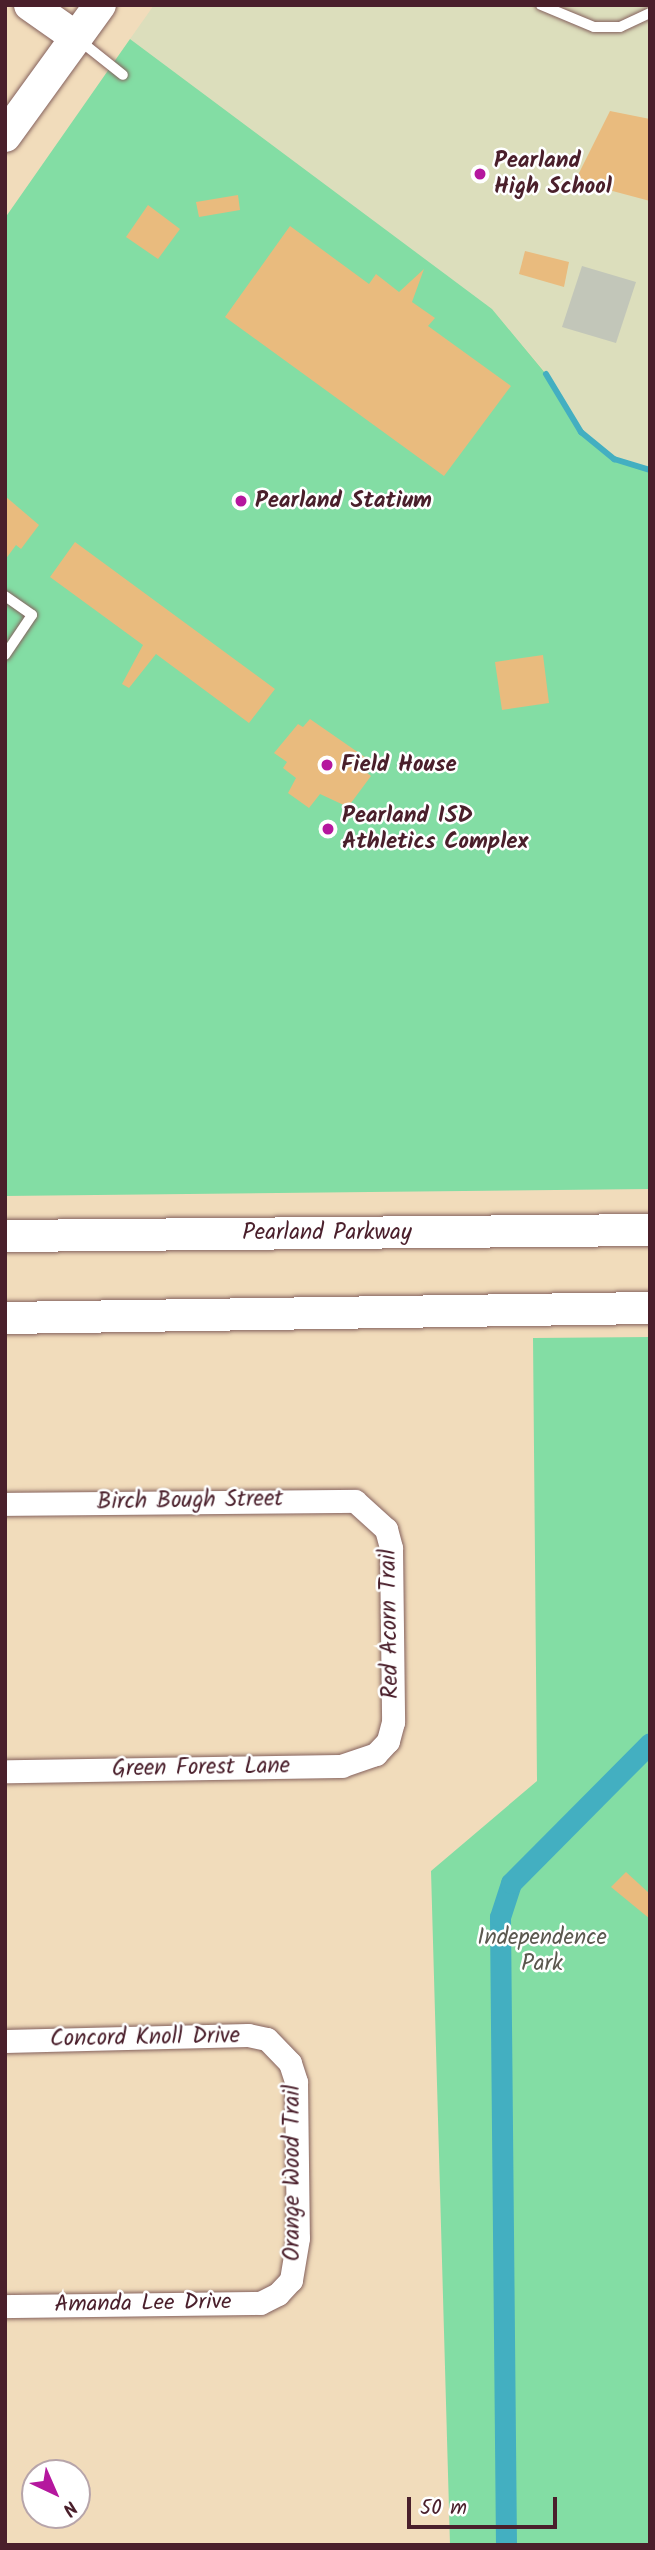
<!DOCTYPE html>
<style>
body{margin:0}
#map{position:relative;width:655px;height:2550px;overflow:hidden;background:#f1dcbb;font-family:Kalam,sans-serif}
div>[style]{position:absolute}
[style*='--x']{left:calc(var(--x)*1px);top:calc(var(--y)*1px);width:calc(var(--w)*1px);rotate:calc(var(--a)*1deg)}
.built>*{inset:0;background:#dcdebc}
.industrial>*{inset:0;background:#c2c6b9}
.green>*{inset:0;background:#83dda4}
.stream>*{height:6px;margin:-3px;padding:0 3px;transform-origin:3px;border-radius:3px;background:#43afc1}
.canal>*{height:21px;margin:-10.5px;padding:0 10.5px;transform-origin:10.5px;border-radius:10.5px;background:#43afc1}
.building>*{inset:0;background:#e9bb7e}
.roads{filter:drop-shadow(0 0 2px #84615d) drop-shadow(0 0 2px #84615d)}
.service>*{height:10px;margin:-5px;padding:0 5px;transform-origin:5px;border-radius:5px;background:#fff}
.minor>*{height:23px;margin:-11.5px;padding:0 11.5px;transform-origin:11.5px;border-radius:11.5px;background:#fff}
.secondary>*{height:32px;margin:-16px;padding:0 16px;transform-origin:16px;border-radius:16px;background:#fff}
.dots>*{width:19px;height:19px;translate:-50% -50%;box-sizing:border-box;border:4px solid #fff;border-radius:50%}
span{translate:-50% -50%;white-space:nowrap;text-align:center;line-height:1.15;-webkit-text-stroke:5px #fff;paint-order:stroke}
.poi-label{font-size:23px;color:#4a1f2b;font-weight:700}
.left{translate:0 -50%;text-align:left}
.street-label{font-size:23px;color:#4a1f2b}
.park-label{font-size:23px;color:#5b584f}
.frame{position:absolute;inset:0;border:7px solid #4a1f2b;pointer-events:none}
.north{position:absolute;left:21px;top:2459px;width:70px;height:70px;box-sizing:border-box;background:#fff;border:2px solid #b7a5aa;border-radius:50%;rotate:136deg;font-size:19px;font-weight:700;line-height:28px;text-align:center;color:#4a1f2b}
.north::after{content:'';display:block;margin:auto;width:24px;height:32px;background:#b5179e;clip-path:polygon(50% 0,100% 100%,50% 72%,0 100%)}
.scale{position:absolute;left:407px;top:2497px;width:150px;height:32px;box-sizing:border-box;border:4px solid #4a1f2b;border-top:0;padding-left:9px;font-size:21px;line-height:24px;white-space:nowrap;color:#4a1f2b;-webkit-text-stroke:5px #fff;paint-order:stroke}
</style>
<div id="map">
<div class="built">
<div style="clip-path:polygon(154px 5px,650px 5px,650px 470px,614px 459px,581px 432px,546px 373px,492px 309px,130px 39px)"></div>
</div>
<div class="industrial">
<div style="clip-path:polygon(582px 266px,636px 282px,616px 343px,562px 327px)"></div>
</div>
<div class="green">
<div style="clip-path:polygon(130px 39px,492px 309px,546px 374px,581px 432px,614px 459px,650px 470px,650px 1189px,5px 1196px,5px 218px)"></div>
<div style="clip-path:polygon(650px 1337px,650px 2545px,450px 2545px,431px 1871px,537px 1781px,533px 1338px)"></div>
</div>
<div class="stream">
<div style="--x:546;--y:374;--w:68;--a:58.9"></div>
<div style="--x:581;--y:432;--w:43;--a:39.3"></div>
<div style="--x:614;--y:459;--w:38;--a:17"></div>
</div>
<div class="canal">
<div style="--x:506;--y:2545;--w:628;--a:-90.55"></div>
<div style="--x:500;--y:1917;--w:36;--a:-72"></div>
<div style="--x:511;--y:1883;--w:197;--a:-45.2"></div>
</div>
<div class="building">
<div style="clip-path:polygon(610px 111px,650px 119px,650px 201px,575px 181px)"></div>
<div style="clip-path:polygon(238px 195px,240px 210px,199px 217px,196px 202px)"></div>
<div style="clip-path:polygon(148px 205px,180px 229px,158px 259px,126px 237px)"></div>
<div style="clip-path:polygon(290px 226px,369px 284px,376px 274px,399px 292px,424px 269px,412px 302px,435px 318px,428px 326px,511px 386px,444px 476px,225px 317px)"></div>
<div style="clip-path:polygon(525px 251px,569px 262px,564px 287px,519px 274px)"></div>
<div style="clip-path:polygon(5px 496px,39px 525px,21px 549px,16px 545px,5px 560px)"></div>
<div style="clip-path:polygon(75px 542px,275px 689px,249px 723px,156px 654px,129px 688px,122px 684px,143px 645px,50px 577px)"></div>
<div style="clip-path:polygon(543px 655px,549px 703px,502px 710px,495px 662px)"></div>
<div style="clip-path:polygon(310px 719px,372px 762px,365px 771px,371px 776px,348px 807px,320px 794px,309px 808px,288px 793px,296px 778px,283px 768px,287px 762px,274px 753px,298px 724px,303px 727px)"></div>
<div style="clip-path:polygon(626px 1872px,650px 1894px,650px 1919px,611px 1887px)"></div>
</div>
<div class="roads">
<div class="service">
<div style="--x:541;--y:5;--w:57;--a:22.5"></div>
<div style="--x:594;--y:27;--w:26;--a:0"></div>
<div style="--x:620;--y:27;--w:33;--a:-25"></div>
<div style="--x:79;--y:40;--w:56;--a:38.5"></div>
<div style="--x:5;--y:596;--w:33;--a:35"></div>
<div style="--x:32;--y:615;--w:48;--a:124"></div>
</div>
<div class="minor">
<div style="--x:5;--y:1504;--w:350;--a:-0.5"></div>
<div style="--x:355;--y:1501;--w:42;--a:42.1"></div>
<div style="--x:386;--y:1529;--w:20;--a:75"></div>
<div style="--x:391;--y:1548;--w:174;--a:89.3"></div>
<div style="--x:393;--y:1722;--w:20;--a:105"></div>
<div style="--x:388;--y:1741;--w:18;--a:133"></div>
<div style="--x:376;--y:1754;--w:36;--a:161"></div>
<div style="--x:342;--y:1766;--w:337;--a:179.1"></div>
<div style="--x:5;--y:2041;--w:243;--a:-1.4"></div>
<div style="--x:248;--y:2035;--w:19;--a:12"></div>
<div style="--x:267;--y:2039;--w:33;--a:46"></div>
<div style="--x:290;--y:2063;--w:20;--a:72"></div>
<div style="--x:296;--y:2082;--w:156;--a:89.3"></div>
<div style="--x:298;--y:2238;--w:43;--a:99.5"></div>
<div style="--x:291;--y:2280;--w:19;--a:133"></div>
<div style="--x:278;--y:2294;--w:20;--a:153"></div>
<div style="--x:260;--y:2303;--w:255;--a:179.3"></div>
</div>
<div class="secondary">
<div style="--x:30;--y:5;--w:57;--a:35.1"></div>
<div style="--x:5;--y:136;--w:162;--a:-54.1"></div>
<div style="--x:5;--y:1236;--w:645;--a:-0.53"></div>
<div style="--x:5;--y:1318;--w:645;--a:-0.89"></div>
</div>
</div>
<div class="dots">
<div style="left:480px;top:174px;background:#b5179e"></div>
<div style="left:241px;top:501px;background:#b5179e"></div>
<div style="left:327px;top:765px;background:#b5179e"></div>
<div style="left:328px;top:829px;background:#b5179e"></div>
</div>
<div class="poi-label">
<span class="left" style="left:494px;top:174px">Pearland<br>High School</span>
<span class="left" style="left:255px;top:501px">Pearland Statium</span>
<span class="left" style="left:341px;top:765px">Field House</span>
<span class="left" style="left:342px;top:829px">Pearland ISD<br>Athletics Complex</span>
</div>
<div class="street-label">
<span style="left:327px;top:1233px">Pearland Parkway</span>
<span style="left:190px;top:1501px;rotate:-1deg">Birch Bough Street</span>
<span style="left:390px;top:1624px;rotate:-91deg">Red Acorn Trail</span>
<span style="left:201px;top:1768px;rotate:-1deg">Green Forest Lane</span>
<span style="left:145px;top:2038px;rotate:-1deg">Concord Knoll Drive</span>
<span style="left:293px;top:2173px;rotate:-90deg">Orange Wood Trail</span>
<span style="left:143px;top:2304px;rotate:-1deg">Amanda Lee Drive</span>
</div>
<div class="park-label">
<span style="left:542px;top:1951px">Independence<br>Park</span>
</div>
<div class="frame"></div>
<div class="north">N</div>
<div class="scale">50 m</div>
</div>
